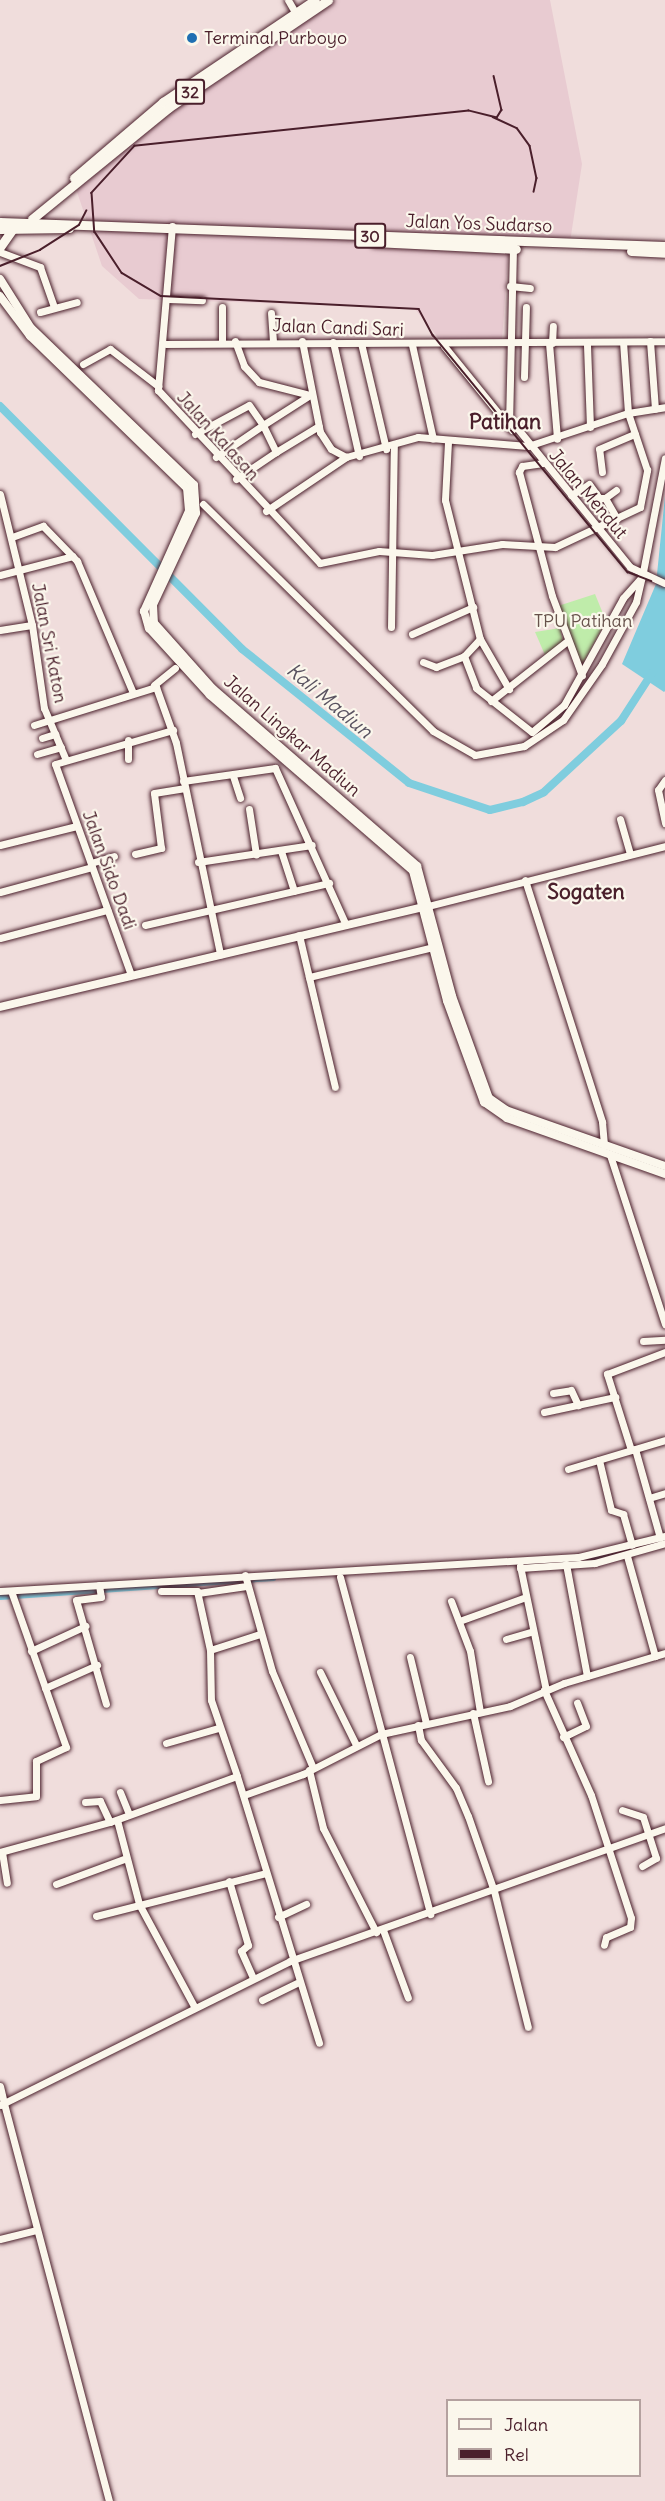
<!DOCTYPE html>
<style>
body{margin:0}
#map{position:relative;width:665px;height:2501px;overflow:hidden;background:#f0dddc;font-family:Delius,sans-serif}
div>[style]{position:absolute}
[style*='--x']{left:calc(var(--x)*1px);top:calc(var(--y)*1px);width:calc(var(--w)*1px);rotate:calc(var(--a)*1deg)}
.built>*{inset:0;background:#e8cbd1}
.green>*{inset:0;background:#bfecaa}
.water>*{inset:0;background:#7fcdde}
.canal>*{height:5px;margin:-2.5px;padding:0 2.5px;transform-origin:2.5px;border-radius:2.5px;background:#7fcdde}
.river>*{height:8px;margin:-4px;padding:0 4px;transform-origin:4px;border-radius:4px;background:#7fcdde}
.roads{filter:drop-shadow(0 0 2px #4a1f2b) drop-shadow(0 0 2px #4a1f2b)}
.minor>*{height:7px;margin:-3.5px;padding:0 3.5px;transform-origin:3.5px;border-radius:3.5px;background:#fbf7ec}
.major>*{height:8px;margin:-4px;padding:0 4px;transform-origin:4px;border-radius:4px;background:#fbf7ec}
.highway>*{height:9px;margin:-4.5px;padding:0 4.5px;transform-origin:4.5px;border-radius:4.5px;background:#fbf7ec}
.rail>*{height:1.5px;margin:-0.75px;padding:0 0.75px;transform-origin:0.75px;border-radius:0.75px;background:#4a1f2b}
.dots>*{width:16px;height:16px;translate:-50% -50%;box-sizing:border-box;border:3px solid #fbf7ec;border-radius:50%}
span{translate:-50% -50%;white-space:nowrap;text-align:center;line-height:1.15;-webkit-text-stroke:4.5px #fbf7ec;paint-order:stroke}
.shield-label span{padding:2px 4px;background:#fbf7ec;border:2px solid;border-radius:4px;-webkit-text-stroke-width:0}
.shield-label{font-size:16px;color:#4a1f2b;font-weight:700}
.poi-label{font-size:18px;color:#4a1f2b}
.left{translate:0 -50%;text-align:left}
.street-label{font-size:18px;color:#4a1f2b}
.park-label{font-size:18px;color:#67524b}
.water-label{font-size:20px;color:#5a5361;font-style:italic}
.quarter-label{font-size:21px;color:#4a1f2b;font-weight:700}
.legend{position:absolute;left:446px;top:2399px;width:195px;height:78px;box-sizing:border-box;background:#fbf7ec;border:2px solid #b4a19f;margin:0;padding:8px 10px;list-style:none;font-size:18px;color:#4a1f2b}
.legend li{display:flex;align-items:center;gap:12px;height:30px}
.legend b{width:30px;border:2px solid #b4a19f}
</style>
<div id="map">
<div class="built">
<div style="clip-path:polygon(336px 0,550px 0,582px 164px,570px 242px,509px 239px,502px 341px,441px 341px,414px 308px,139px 299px,102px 266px,76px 189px,161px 118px)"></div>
</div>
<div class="green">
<div style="clip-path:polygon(595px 594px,606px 621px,580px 669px,558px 606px)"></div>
<div style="clip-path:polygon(560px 628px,563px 641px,545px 655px,535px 632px)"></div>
</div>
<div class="water">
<div style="clip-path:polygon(665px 496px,665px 691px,664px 692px,622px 664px,656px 584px)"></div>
</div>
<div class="canal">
<div style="--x:576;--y:1560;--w:38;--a:-9"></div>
<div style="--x:0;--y:1597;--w:274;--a:-4"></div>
</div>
<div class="river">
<div style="--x:0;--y:406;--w:343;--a:45.1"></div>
<div style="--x:242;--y:649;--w:214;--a:38.7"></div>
<div style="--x:409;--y:783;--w:85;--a:18.4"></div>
<div style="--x:490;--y:810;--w:34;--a:-14"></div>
<div style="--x:523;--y:802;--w:23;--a:-25"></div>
<div style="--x:544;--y:792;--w:105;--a:-42.7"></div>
<div style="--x:621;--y:721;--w:57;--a:-57.1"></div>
</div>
<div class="roads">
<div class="minor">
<div style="--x:288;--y:0;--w:20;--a:60"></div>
<div style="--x:172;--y:226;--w:165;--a:94.9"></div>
<div style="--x:158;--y:390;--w:237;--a:46.9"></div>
<div style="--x:320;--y:563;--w:60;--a:-11.5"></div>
<div style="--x:379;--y:551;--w:53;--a:4.3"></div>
<div style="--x:432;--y:555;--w:71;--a:-8.9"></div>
<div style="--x:502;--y:544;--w:53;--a:3.2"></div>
<div style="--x:555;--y:547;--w:94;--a:-25.2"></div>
<div style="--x:640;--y:507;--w:38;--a:-79"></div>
<div style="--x:647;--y:470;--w:60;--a:-108.4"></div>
<div style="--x:628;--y:413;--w:71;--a:-94"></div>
<div style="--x:513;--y:248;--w:170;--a:91.3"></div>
<div style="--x:509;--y:418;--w:192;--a:50.9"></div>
<div style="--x:630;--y:567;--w:38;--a:25"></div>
<div style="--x:0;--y:252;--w:43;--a:20.6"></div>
<div style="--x:40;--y:267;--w:42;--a:70.7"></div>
<div style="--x:510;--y:286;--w:20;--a:6"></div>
<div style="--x:168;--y:299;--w:34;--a:2"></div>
<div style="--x:222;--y:307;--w:35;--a:90"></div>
<div style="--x:40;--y:312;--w:38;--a:-15"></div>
<div style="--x:271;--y:313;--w:28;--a:86"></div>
<div style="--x:235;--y:341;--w:27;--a:70"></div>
<div style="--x:244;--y:366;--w:22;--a:47"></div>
<div style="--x:259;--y:382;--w:53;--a:14.3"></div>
<div style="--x:302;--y:341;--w:93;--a:78.8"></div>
<div style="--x:320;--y:432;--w:20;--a:57"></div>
<div style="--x:331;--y:449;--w:17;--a:28"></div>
<div style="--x:346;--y:457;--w:75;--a:-15.5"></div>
<div style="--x:418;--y:437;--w:110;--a:4.7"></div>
<div style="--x:528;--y:446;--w:105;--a:-18.3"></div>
<div style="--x:628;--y:413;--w:37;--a:-9"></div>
<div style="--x:650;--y:341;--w:68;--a:85.8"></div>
<div style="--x:333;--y:342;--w:117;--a:77.2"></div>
<div style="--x:361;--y:343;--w:109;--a:76.7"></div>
<div style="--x:549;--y:343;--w:96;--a:85.2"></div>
<div style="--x:552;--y:343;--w:17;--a:-87"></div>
<div style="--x:166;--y:344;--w:499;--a:-0.3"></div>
<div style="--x:412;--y:345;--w:96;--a:77.4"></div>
<div style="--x:587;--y:345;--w:82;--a:87.9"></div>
<div style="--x:444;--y:346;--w:108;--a:51"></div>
<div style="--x:83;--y:364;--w:31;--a:-29"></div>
<div style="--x:110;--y:349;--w:61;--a:37.6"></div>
<div style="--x:524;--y:377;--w:70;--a:-88.4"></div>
<div style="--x:195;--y:434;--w:61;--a:-28.2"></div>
<div style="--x:249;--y:405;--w:24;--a:55"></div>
<div style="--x:263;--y:425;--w:57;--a:145.8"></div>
<div style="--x:448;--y:442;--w:58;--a:93"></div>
<div style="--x:445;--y:500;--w:143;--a:75.9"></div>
<div style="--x:276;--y:452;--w:50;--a:-31.2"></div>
<div style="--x:543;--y:463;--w:21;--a:172"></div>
<div style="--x:522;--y:466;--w:7;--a:117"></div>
<div style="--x:519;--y:472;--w:128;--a:75.1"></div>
<div style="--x:552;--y:596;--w:85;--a:69.4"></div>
<div style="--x:602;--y:472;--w:23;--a:-97"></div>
<div style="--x:599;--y:449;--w:39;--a:-23"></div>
<div style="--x:236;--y:479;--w:48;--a:-34"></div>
<div style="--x:276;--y:452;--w:30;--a:-116"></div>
<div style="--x:263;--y:425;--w:56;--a:-32.6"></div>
<div style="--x:616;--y:490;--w:14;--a:144"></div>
<div style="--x:605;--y:498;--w:24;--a:60"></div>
<div style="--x:0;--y:494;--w:135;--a:76.3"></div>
<div style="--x:32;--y:625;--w:84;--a:81.8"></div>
<div style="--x:44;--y:708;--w:56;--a:67.1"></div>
<div style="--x:571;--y:495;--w:21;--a:-31"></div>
<div style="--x:589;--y:484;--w:17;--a:54"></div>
<div style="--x:599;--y:498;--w:6;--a:0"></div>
<div style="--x:203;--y:504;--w:323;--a:44.6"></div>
<div style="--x:433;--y:731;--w:48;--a:29.7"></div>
<div style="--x:475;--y:755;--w:50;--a:-10.4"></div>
<div style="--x:524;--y:746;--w:47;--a:-33.7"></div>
<div style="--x:563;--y:720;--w:68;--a:-55.1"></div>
<div style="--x:602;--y:664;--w:71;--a:-61.3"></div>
<div style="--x:636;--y:602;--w:26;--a:-77"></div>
<div style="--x:266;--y:511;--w:97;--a:-34"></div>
<div style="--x:12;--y:537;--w:33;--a:-20"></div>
<div style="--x:43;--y:526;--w:49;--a:45.8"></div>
<div style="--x:77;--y:561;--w:143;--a:67"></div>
<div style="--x:0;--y:575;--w:75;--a:-14.6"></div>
<div style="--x:391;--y:627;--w:181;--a:-89.1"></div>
<div style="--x:0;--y:630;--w:32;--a:-9"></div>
<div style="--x:412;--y:634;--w:67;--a:-23.9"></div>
<div style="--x:480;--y:639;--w:23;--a:133"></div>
<div style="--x:464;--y:656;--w:34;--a:69"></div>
<div style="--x:476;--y:688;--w:71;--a:38.2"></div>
<div style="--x:532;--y:732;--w:42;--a:-40.2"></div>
<div style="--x:564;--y:705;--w:122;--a:-61.1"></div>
<div style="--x:623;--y:598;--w:28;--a:-48"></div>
<div style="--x:642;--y:577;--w:121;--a:-79.1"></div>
<div style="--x:480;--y:639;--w:58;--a:59.9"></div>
<div style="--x:423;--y:662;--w:14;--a:21"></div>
<div style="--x:436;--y:667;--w:30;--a:-21"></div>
<div style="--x:154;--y:685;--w:27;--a:-39"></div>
<div style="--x:491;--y:701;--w:95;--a:-38.2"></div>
<div style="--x:34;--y:725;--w:128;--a:-17.3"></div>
<div style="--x:156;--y:687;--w:59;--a:70.3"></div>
<div style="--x:176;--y:743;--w:216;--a:78.2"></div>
<div style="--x:42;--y:738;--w:14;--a:-17"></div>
<div style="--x:37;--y:754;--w:25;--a:-16"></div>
<div style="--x:128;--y:759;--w:19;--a:-90"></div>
<div style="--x:275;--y:768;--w:172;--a:65.7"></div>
<div style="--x:233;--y:776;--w:23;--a:72"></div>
<div style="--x:665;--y:780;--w:12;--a:125"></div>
<div style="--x:658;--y:790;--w:34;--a:78"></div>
<div style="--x:183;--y:781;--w:93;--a:-8"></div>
<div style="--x:249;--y:809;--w:46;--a:81.2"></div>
<div style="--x:620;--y:819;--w:36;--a:74"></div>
<div style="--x:0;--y:845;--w:79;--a:-13.9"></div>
<div style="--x:281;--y:851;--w:42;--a:72"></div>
<div style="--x:135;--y:854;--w:27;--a:-13"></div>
<div style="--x:161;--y:848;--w:55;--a:-97.3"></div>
<div style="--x:154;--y:793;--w:30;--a:-9"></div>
<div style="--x:198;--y:862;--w:115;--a:-8.5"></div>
<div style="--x:91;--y:863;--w:24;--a:-17"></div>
<div style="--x:525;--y:880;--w:254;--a:72.3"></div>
<div style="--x:602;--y:1122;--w:24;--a:85"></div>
<div style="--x:0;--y:892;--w:95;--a:-15.2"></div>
<div style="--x:424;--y:907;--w:249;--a:-14.2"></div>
<div style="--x:145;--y:925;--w:189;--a:-12.9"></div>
<div style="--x:299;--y:935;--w:156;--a:76.7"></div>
<div style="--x:0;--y:938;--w:111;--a:-14.7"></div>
<div style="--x:131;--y:975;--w:224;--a:-109.8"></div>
<div style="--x:55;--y:764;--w:123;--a:-16.1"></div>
<div style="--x:309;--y:977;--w:128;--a:-13.6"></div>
<div style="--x:610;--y:1155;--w:178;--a:72"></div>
<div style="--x:643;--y:1341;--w:22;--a:-3"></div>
<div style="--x:553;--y:1393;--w:18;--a:-9"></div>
<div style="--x:571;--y:1390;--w:17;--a:65"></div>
<div style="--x:544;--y:1412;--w:73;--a:-11.9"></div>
<div style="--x:635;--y:1449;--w:92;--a:74.3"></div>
<div style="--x:631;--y:1450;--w:80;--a:-107.5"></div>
<div style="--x:607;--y:1374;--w:62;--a:-20.8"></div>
<div style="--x:599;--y:1460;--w:51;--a:76.5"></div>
<div style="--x:611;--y:1510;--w:13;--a:18"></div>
<div style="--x:623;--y:1514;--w:32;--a:74"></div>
<div style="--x:568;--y:1469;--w:101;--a:-16.6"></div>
<div style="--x:649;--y:1498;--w:17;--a:-17"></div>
<div style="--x:627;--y:1556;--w:104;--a:74.4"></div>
<div style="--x:566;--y:1564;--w:114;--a:79.4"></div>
<div style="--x:520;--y:1566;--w:127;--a:78.2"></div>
<div style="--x:520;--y:1568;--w:75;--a:-3.8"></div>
<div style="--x:595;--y:1563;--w:73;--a:-15.9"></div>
<div style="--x:245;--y:1575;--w:100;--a:74.3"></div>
<div style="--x:272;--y:1671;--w:105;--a:67.1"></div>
<div style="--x:340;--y:1577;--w:349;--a:75"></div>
<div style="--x:99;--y:1585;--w:12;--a:81"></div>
<div style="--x:101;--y:1597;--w:25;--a:173"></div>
<div style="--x:76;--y:1600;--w:108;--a:73.9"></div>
<div style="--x:0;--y:1591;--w:579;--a:-3.37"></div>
<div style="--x:578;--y:1557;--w:89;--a:-13.6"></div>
<div style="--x:161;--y:1591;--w:36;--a:0"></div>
<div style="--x:197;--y:1591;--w:60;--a:77.6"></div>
<div style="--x:210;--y:1650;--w:50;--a:88.9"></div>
<div style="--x:211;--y:1700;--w:80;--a:71.1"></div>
<div style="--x:198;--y:1593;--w:49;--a:-8.3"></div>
<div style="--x:451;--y:1601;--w:53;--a:69.2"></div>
<div style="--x:470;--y:1651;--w:62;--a:80.7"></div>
<div style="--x:462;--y:1620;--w:65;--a:-19.8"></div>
<div style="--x:506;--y:1639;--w:25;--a:-16"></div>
<div style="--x:210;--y:1650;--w:52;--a:-17.7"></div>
<div style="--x:31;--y:1651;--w:60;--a:-24.8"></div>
<div style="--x:410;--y:1657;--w:68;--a:76.4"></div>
<div style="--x:320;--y:1672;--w:81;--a:63.7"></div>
<div style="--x:45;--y:1688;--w:57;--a:-23.9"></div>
<div style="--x:544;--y:1690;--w:115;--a:65.9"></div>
<div style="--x:591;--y:1795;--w:129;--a:72"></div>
<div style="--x:631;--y:1918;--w:9;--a:96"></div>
<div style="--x:630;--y:1927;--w:26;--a:157"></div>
<div style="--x:606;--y:1937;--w:8;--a:104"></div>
<div style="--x:473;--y:1713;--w:70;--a:77.6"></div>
<div style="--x:418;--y:1725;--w:15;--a:79"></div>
<div style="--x:421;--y:1740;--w:59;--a:53.9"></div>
<div style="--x:456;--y:1788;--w:30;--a:67"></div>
<div style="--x:468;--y:1816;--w:79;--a:70.9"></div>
<div style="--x:494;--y:1891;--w:140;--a:76"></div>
<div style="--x:563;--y:1737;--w:25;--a:-26"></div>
<div style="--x:586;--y:1726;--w:25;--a:-111"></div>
<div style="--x:166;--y:1743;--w:54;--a:-16.1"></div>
<div style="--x:309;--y:1770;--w:60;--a:76.4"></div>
<div style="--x:323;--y:1828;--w:117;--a:63"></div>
<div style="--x:120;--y:1792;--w:24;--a:68"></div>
<div style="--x:244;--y:1795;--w:63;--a:-19.6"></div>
<div style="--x:303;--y:1774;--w:88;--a:-27.1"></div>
<div style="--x:381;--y:1734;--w:132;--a:-12.2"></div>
<div style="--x:510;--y:1706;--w:59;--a:-23.1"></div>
<div style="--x:564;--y:1683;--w:105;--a:-16.5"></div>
<div style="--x:0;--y:1800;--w:36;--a:-6"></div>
<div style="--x:36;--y:1796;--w:35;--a:-90"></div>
<div style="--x:36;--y:1761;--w:33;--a:-25"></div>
<div style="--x:66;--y:1747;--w:165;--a:-109.4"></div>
<div style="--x:85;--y:1802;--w:15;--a:-4"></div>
<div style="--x:100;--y:1801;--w:23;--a:65"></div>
<div style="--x:622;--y:1810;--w:22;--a:18"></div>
<div style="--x:643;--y:1817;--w:43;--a:72.4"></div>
<div style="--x:656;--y:1858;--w:16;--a:150"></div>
<div style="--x:117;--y:1820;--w:87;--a:75.3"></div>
<div style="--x:139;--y:1904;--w:116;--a:61.7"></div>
<div style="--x:0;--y:1852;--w:114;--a:-15.3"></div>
<div style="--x:110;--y:1822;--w:135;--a:-19.9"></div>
<div style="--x:237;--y:1776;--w:279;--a:72.9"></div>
<div style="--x:2;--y:1852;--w:31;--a:81"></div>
<div style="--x:229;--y:1881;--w:67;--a:73.5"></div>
<div style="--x:248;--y:1945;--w:9;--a:139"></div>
<div style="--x:241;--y:1951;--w:30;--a:66"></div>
<div style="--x:56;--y:1884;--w:72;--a:-20.2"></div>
<div style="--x:96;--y:1916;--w:175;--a:-14.2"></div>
<div style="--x:278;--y:1917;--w:31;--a:-25"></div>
<div style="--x:383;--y:1930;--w:72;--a:69.8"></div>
<div style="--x:262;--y:2000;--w:39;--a:-26"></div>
<div style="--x:0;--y:2086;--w:17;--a:77"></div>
<div style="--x:4;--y:2103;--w:4;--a:153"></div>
<div style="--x:0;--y:2239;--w:38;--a:-14"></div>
<div style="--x:109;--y:2501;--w:412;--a:-104.8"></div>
<div style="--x:4;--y:2103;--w:319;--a:-26.4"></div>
<div style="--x:290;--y:1961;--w:398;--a:-19.5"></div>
</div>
<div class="major">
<div style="--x:0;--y:279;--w:58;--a:57.7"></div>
<div style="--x:31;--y:328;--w:226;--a:43.9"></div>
<div style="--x:194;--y:485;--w:28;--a:86"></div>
<div style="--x:196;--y:513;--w:102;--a:115.1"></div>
<div style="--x:153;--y:605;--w:18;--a:87"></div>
<div style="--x:154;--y:623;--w:89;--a:48.2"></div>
<div style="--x:213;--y:689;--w:270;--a:40.9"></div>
<div style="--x:417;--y:866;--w:135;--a:74.9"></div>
<div style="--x:452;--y:996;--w:109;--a:70.1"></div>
<div style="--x:489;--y:1098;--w:21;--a:35"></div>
<div style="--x:506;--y:1110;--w:169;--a:19.4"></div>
<div style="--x:0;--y:296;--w:50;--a:53.1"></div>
<div style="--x:30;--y:336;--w:219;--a:44.1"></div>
<div style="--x:187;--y:488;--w:23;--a:85"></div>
<div style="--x:189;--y:511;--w:110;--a:114.2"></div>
<div style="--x:144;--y:611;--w:18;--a:74"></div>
<div style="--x:149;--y:628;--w:91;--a:47.7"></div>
<div style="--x:210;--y:695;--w:269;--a:40.9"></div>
<div style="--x:413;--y:871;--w:134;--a:75.3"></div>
<div style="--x:447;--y:1001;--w:108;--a:69.9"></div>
<div style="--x:484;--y:1102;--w:28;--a:35"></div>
<div style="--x:507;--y:1118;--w:168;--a:19.5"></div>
<div style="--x:0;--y:1007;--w:436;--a:-13.3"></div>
</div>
<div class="highway">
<div style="--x:74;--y:178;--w:117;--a:-40.5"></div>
<div style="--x:163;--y:102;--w:183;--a:-33.9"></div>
<div style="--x:32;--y:219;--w:176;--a:-39.2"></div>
<div style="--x:168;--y:108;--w:193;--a:-34"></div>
<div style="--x:0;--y:222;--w:665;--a:2.07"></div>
<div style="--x:0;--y:229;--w:69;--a:-0.8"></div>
<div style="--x:374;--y:242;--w:142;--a:2.8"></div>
<div style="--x:0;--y:247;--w:24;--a:-55"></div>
<div style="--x:631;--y:251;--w:34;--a:3"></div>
</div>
</div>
<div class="rail">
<div style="--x:494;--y:76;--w:35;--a:77"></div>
<div style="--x:502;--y:110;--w:9;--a:122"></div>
<div style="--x:497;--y:118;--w:29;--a:-166"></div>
<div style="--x:469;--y:111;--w:336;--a:174"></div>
<div style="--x:135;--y:146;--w:64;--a:132.5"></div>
<div style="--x:92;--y:193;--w:39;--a:86"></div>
<div style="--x:95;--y:232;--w:49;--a:56.6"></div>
<div style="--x:122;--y:273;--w:45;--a:30.5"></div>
<div style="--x:161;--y:296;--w:258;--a:2.9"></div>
<div style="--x:419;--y:309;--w:30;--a:62"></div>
<div style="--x:433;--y:335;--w:307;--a:50.6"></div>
<div style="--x:628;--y:572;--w:25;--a:21"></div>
<div style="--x:493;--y:117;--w:26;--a:25"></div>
<div style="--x:517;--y:128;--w:22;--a:54"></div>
<div style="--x:530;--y:146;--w:33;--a:78"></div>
<div style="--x:537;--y:178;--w:14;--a:102"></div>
<div style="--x:0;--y:266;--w:43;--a:-21.8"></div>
<div style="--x:40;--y:250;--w:46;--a:-32.7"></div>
<div style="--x:79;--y:225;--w:16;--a:-63"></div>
</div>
<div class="dots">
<div style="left:192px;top:38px;background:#1f6fb2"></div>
</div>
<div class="shield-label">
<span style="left:190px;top:92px">32</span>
<span style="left:370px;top:236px">30</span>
</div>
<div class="poi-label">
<span class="left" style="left:204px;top:38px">Terminal Purboyo</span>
</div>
<div class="street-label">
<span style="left:479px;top:224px;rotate:2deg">Jalan Yos Sudarso</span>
<span style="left:338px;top:328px;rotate:2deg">Jalan Candi Sari</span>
<span style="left:218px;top:436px;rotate:48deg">Jalan Kalasan</span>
<span style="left:588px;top:494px;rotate:50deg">Jalan Mendut</span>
<span style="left:49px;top:643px;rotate:79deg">Jalan Sri Katon</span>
<span style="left:292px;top:736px;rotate:41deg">Jalan Lingkar Madiun</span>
<span style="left:109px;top:870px;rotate:70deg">Jalan Sido Dadi</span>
</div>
<div class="park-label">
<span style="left:583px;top:621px">TPU Patihan</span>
</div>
<div class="water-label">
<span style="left:330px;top:700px;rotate:40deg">Kali Madiun</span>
</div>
<div class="quarter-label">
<span style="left:505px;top:422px">Patihan</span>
<span style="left:586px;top:892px">Sogaten</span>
</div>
<ul class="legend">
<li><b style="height:8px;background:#fbf7ec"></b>Jalan</li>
<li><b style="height:8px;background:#4a1f2b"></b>Rel</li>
</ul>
</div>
